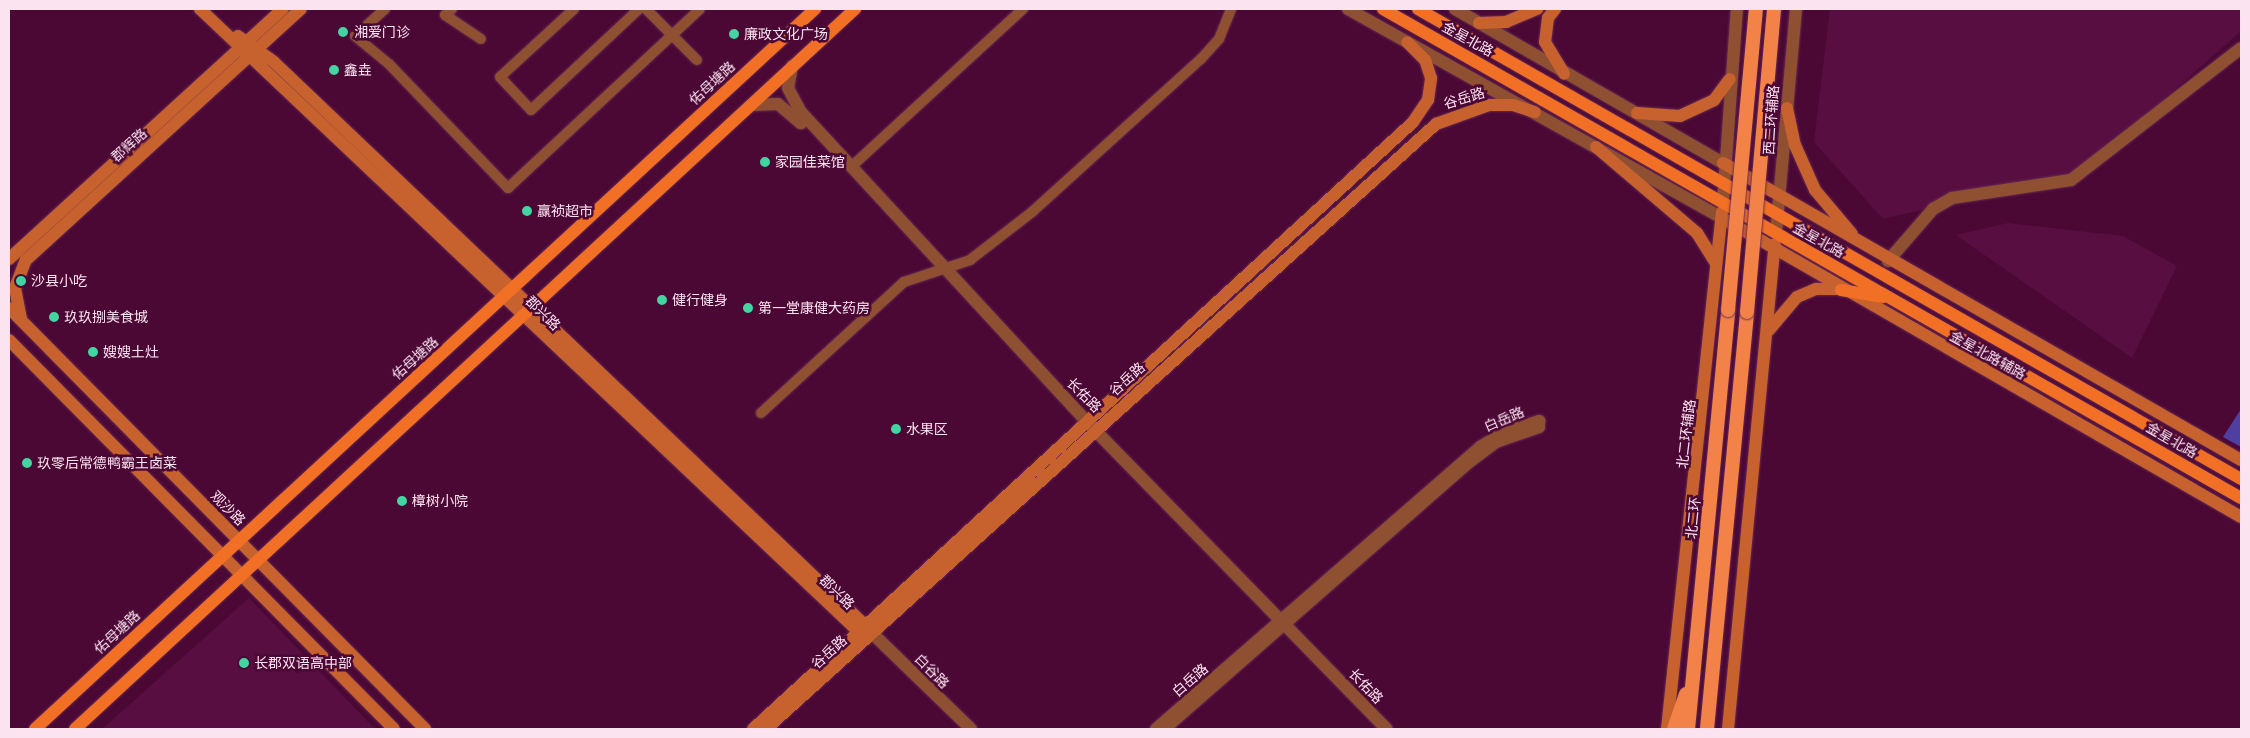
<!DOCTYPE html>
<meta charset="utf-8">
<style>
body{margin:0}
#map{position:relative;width:2250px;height:738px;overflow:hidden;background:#4b0835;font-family:Mulish,"Noto Sans SC",sans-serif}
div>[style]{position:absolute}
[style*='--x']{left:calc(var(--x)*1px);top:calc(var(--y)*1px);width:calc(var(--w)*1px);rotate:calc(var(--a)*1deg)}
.built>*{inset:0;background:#580e41}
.forest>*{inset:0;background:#4e3fa1}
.roads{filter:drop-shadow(0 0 1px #672b53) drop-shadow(0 0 1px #672b53)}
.minor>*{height:10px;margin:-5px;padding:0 5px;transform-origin:5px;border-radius:5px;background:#8f5032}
.tertiary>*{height:12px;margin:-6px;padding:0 6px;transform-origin:6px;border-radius:6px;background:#8f5032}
.secondary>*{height:12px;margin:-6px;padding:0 6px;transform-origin:6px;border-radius:6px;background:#c7622e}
.primary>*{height:12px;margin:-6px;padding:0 6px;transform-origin:6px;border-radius:6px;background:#f26f26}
.trunk>*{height:14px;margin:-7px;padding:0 7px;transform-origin:7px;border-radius:7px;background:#f38248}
.bridges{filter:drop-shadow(0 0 1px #672b53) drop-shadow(0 0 1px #672b53)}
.trunk-bridge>*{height:14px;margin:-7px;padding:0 7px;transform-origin:7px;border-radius:7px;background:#f38248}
.dots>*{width:14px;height:14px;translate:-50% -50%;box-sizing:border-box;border:2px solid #4b0835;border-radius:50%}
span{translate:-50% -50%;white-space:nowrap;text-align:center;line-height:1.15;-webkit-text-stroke:5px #4b0835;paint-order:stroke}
.poi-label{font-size:14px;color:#fce3f0}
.left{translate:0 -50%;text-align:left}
.street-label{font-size:14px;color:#fce3f0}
.frame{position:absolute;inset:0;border:10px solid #fce3f0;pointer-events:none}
</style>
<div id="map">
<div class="built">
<div style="clip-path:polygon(1830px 9px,2241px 9px,2241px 31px,2082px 172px,1883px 219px,1814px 142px)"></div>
<div style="clip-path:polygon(2008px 223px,2123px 236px,2177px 266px,2132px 358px,1956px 235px)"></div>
<div style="clip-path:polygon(249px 598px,375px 729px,102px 729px)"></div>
</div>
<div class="forest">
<div style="clip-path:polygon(2241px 409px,2241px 447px,2223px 437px)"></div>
</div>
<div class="roads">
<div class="minor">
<div style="--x:385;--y:9;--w:40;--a:138"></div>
<div style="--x:355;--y:36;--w:44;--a:39.5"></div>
<div style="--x:389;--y:64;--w:172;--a:46.2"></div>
<div style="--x:508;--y:188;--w:262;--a:-43"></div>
<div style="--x:452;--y:9;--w:9;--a:139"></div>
<div style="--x:445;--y:15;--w:43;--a:33.7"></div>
<div style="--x:574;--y:9;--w:100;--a:137.4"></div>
<div style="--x:500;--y:77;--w:45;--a:46.8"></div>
<div style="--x:531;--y:110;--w:148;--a:-43.1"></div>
<div style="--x:646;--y:9;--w:72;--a:45"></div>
<div style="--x:851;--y:167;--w:234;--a:-42.6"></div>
<div style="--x:761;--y:413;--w:194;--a:-42.5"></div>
<div style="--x:904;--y:282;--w:70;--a:-18.4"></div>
<div style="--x:970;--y:260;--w:78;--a:-37.7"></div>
<div style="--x:1032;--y:212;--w:228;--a:-42.2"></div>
<div style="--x:1201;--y:59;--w:27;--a:-48"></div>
<div style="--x:1219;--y:39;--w:32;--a:-68"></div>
</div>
<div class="tertiary">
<div style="--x:1348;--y:9;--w:428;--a:29.2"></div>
<div style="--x:1455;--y:9;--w:309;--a:29.9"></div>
<div style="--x:792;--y:66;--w:22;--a:100"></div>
<div style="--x:788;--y:88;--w:27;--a:62"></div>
<div style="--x:801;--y:112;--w:422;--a:47.3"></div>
<div style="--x:1087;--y:422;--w:429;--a:45.7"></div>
<div style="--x:751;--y:105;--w:27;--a:-2"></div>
<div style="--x:778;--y:104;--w:30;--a:40"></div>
<div style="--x:1723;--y:202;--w:194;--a:-85.9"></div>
<div style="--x:1776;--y:233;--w:225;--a:-84.9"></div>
<div style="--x:1888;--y:261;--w:69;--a:-49.1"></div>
<div style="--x:1933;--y:209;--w:22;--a:-30"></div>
<div style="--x:1952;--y:198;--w:120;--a:-8.6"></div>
<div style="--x:2071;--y:180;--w:215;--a:-37.8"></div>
<div style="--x:872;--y:633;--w:138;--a:44.1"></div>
<div style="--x:1156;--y:729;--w:430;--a:-41"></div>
<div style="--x:1480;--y:447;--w:31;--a:-31"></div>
<div style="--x:1507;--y:431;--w:34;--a:-17"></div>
<div style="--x:1539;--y:421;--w:6;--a:90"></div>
<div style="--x:1539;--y:427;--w:46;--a:160.8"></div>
<div style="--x:1496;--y:442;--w:35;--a:143"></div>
<div style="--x:1468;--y:463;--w:404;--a:138.8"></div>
</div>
<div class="secondary">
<div style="--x:200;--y:9;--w:910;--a:43.4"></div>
<div style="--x:1555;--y:9;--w:11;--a:128"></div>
<div style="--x:1548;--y:18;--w:24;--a:97"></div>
<div style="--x:1545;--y:42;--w:37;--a:59"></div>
<div style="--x:1479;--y:23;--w:27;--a:-2"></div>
<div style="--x:1506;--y:22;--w:34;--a:-23"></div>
<div style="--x:238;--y:36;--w:44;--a:35.8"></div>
<div style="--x:274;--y:62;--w:822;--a:43.62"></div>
<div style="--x:1787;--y:108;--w:38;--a:78"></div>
<div style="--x:1795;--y:145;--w:49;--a:66"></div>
<div style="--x:1815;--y:190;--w:57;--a:49.9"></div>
<div style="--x:1637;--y:113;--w:43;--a:4"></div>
<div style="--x:1680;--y:116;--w:38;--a:-25"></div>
<div style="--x:1714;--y:100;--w:26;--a:-53"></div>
<div style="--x:1596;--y:147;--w:133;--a:40.4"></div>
<div style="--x:1697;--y:233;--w:36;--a:58"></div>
<div style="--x:1723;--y:163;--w:597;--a:29.83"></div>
<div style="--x:1722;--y:218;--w:599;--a:29.95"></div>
<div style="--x:9;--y:259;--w:371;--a:-42.4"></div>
<div style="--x:9;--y:308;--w:592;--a:45.34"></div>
<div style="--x:21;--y:319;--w:32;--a:-101"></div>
<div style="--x:15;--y:288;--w:30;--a:-69"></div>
<div style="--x:26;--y:260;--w:372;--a:-42.4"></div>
<div style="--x:1769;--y:330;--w:43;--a:-49.7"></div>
<div style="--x:1797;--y:297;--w:21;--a:-23"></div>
<div style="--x:1816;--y:289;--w:20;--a:0"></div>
<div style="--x:9;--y:340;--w:547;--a:45.3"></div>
<div style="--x:753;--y:729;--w:897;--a:-42.6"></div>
<div style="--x:1413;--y:122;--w:27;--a:-56"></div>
<div style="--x:1428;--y:100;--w:22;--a:-82"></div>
<div style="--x:1431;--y:78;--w:19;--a:-108"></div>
<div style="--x:1425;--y:60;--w:25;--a:-135"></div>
<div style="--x:766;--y:729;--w:903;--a:-42.08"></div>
<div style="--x:1436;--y:124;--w:56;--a:-19.7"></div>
<div style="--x:1489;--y:105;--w:24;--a:0"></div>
<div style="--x:1513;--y:105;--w:23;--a:18"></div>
<div style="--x:1667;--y:729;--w:520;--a:-83.93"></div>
<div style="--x:1728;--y:729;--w:487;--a:-84.5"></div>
</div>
<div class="primary">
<div style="--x:1383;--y:9;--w:988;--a:29.68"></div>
<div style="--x:1418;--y:9;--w:948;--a:29.73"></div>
<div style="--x:1841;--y:290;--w:43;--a:9.5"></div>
<div style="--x:35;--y:729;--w:1062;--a:-42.71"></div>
<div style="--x:75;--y:729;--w:1062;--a:-42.71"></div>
</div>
<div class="trunk">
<div style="--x:1674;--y:729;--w:37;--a:-71"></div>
<div style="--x:1688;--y:729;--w:421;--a:-84.5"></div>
<div style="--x:1707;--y:729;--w:419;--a:-84.5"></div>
</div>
</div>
<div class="bridges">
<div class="trunk-bridge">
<div style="--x:1728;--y:310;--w:302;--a:-84.7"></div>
<div style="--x:1747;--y:312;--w:304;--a:-84.9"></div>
</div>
</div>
<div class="dots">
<div style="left:343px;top:32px;background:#42d4a1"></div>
<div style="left:734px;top:34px;background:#42d4a1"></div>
<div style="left:334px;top:70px;background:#42d4a1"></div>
<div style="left:765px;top:162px;background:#42d4a1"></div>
<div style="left:527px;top:211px;background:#42d4a1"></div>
<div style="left:21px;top:281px;background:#42d4a1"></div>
<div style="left:662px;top:300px;background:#42d4a1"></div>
<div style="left:748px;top:308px;background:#42d4a1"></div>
<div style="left:54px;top:317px;background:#42d4a1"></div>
<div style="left:93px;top:352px;background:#42d4a1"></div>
<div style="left:896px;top:429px;background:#42d4a1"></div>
<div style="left:27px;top:463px;background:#42d4a1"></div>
<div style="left:402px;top:501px;background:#42d4a1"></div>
<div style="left:244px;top:663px;background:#42d4a1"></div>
</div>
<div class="poi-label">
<span class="left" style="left:354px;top:32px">湘爱门诊</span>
<span class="left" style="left:744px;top:34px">廉政文化广场</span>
<span class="left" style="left:344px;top:70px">鑫垚</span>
<span class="left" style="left:775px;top:162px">家园佳菜馆</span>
<span class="left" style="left:537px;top:211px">赢祯超市</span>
<span class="left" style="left:31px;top:281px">沙县小吃</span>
<span class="left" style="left:672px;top:300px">健行健身</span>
<span class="left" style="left:758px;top:308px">第一堂康健大药房</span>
<span class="left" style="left:64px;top:317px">玖玖捌美食城</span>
<span class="left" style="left:103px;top:352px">嫂嫂土灶</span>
<span class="left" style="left:906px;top:429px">水果区</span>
<span class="left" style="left:37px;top:463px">玖零后常德鸭霸王卤菜</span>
<span class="left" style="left:412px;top:501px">樟树小院</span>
<span class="left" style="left:254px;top:663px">长郡双语高中部</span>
</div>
<div class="street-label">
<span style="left:1468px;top:39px;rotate:29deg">金星北路</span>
<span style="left:712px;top:83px;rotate:-43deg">佑母塘路</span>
<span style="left:1464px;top:98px;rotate:-17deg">谷岳路</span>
<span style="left:1771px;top:120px;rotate:-86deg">西二环辅路</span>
<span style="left:129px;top:145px;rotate:-42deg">郡辉路</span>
<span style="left:1819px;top:240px;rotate:29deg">金星北路</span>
<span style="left:543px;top:313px;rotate:44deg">郡兴路</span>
<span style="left:1988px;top:355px;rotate:29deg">金星北路辅路</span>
<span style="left:415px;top:358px;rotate:-42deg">佑母塘路</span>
<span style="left:1127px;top:379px;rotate:-42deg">谷岳路</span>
<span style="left:1084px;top:395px;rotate:45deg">长佑路</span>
<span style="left:1504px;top:419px;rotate:-23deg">白岳路</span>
<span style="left:1686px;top:434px;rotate:-83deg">北二环辅路</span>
<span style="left:2172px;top:440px;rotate:30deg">金星北路</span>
<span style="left:228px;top:508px;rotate:45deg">观沙路</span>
<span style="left:1693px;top:518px;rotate:-84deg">北二环</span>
<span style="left:837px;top:592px;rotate:44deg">郡兴路</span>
<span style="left:117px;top:632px;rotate:-43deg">佑母塘路</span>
<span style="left:829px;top:652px;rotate:-42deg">谷岳路</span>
<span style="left:932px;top:671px;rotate:45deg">白谷路</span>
<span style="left:1190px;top:680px;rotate:-41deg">白岳路</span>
<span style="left:1366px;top:686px;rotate:46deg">长佑路</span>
</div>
<div class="frame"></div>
</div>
